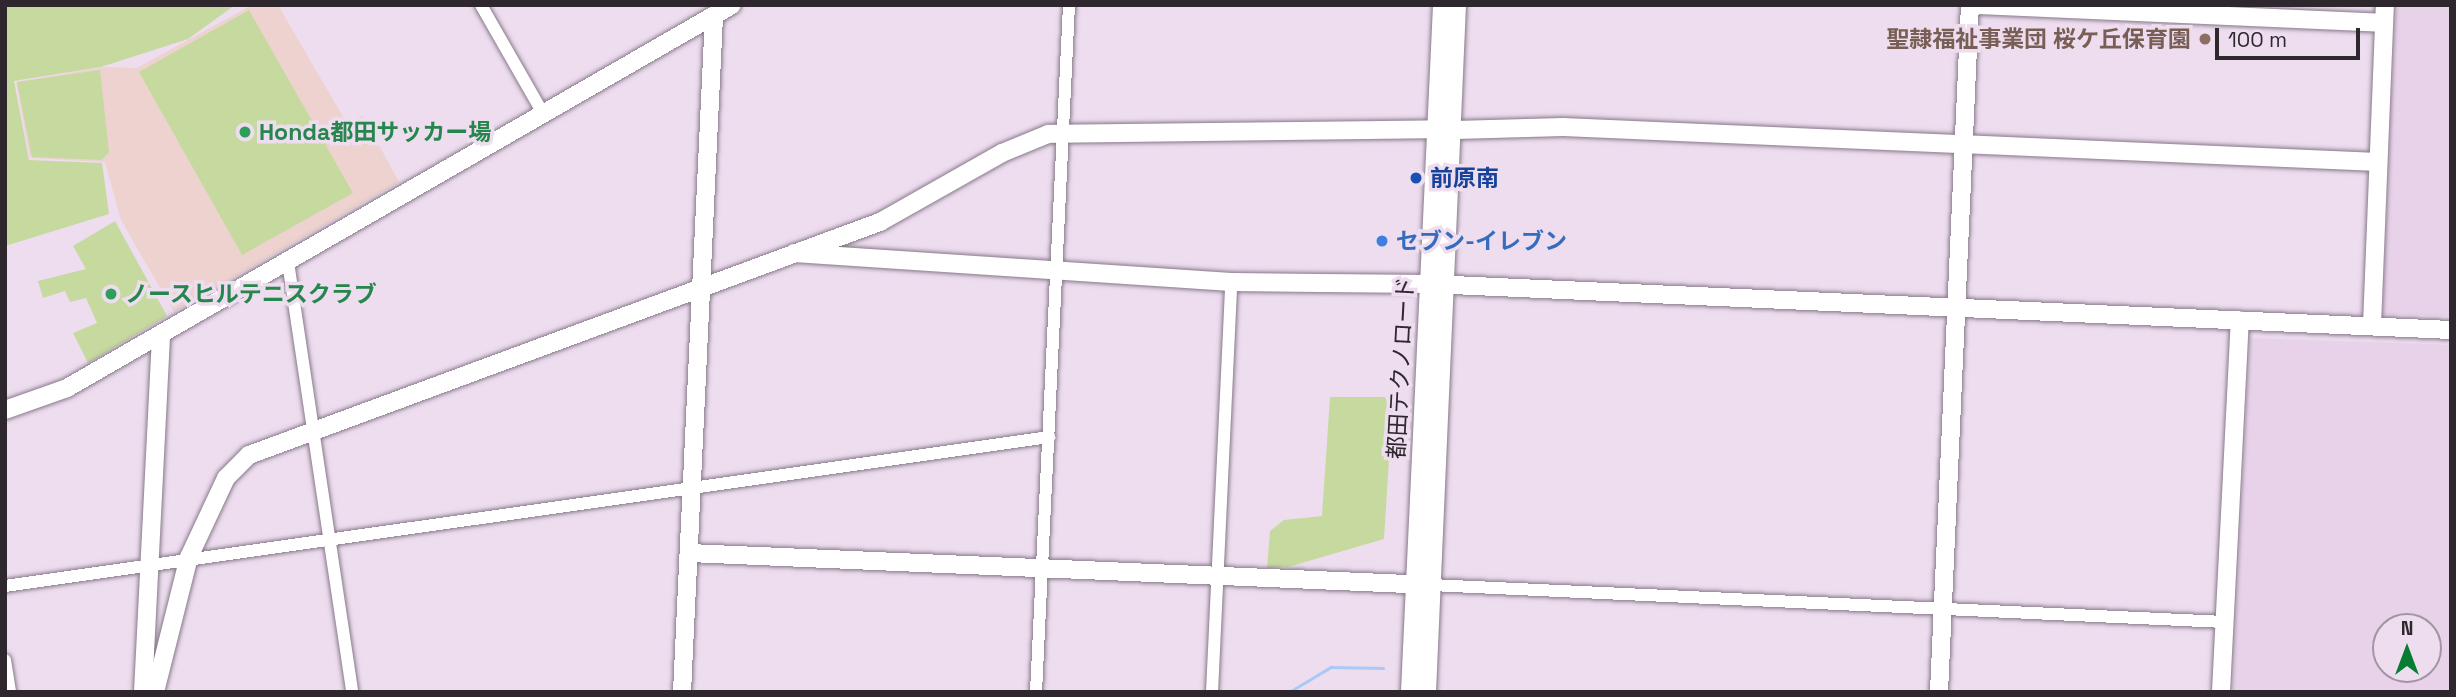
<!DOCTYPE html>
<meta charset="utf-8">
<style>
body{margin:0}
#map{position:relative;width:2456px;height:697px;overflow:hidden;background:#edddef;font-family:"Space Grotesk","Noto Sans JP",sans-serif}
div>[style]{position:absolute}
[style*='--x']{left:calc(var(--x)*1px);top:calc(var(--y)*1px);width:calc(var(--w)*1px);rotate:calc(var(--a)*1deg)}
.commercial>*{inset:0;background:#edd2cf}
.built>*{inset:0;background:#e8d2ea}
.green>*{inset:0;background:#c6da9f}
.stream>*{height:2.5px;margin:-1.25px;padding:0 1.25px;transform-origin:1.25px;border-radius:1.25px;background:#aacaf5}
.roads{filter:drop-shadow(0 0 2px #877989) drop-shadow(0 0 2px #877989)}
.street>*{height:12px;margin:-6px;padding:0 6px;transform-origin:6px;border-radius:6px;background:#fff}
.secondary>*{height:18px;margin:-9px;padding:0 9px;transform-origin:9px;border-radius:9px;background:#fff}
.dots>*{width:19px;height:19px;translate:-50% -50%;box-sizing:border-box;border:4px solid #edddef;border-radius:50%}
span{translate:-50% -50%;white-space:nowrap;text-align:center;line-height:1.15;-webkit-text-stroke:7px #edddef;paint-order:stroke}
.education-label{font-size:23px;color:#785e54;font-weight:700}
.right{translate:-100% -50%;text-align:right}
.leisure-label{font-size:23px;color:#27864d;font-weight:700}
.left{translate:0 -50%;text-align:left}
.transit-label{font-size:23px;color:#164399;font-weight:700}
.shop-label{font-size:23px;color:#366cbe;font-weight:700}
.street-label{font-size:23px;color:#2e282e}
.frame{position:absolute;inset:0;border:7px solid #2e282e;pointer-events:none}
.north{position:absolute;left:2372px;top:613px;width:70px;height:70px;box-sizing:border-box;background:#edddef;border:2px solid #a195a2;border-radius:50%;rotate:0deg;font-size:19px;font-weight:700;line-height:28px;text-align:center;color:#2e282e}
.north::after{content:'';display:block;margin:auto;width:24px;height:32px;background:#077c33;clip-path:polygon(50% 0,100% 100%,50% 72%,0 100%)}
.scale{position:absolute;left:2215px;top:28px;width:145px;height:32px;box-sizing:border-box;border:4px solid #2e282e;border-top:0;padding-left:9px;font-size:21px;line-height:24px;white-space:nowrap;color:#2e282e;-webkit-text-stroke:5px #edddef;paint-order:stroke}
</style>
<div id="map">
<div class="commercial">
<div style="clip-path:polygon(252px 5px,278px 5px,346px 122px,363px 116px,399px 182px,174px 312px,121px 220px,105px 162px,30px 158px,16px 82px,104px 67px,137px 68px)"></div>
</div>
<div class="built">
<div style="clip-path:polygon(2396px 5px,2451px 5px,2451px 316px,2383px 314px)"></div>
<div style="clip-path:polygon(evenodd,2250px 338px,2451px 345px,2451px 692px,2233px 692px,2250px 338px,2386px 627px,2428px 627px,2428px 669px,2386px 669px,2386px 627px)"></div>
</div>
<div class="green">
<div style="clip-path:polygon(5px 5px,235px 5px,188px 39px,101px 67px,14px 81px,29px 160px,102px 163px,109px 214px,5px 246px)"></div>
<div style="clip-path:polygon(249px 10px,353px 193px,242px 255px,139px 72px)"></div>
<div style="clip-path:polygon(100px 70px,109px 152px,102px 160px,32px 157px,17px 82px)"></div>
<div style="clip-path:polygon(115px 221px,167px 316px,88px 363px,73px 333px,97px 323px,86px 298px,70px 302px,65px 291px,43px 298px,38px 281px,86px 269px,73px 246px)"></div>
<div style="clip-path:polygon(1330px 397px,1385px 397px,1392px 412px,1384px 539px,1288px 567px,1267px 568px,1270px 531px,1284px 520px,1322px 516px)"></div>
</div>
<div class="stream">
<div style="--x:1289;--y:692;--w:49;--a:-30.8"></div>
<div style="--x:1331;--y:667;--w:52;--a:1.1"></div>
</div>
<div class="roads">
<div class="street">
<div style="--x:481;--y:5;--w:127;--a:60.2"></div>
<div style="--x:288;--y:262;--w:435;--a:81.5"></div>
<div style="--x:1431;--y:585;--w:794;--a:2.67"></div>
<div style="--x:5;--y:586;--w:1055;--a:-8.12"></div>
<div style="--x:5;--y:660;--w:32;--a:81"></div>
<div style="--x:1036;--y:692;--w:688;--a:-87.25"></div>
<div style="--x:1212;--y:692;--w:410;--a:-87.3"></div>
</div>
<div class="secondary">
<div style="--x:1976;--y:5;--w:408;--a:2.5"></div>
<div style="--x:1455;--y:130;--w:108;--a:-1.6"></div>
<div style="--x:1563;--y:127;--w:816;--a:2.46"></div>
<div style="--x:794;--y:253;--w:438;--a:3.8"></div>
<div style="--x:1231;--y:282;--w:199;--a:0.6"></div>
<div style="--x:1430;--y:284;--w:1022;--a:2.58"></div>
<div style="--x:2372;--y:325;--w:320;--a:-87.7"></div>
<div style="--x:5;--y:410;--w:66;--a:-19.5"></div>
<div style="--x:67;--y:388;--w:767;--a:-29.94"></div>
<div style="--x:689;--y:553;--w:743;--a:2.47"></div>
<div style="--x:143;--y:692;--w:357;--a:-87.1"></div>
<div style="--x:155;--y:692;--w:139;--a:-75.9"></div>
<div style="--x:189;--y:557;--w:87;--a:-64.9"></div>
<div style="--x:226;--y:478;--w:33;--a:-45"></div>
<div style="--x:249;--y:455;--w:673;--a:-20.27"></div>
<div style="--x:880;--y:222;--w:140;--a:-29.5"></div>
<div style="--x:1002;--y:153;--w:50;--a:-22.4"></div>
<div style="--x:1048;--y:134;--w:390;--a:-0.7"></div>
<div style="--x:682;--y:692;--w:677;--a:-87.29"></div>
<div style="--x:1410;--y:692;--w:688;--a:-87.33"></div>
<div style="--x:1427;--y:692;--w:688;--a:-87.5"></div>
<div style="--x:1939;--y:692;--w:688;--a:-87.42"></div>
<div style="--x:2221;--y:692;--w:372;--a:-87.1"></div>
</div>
</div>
<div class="dots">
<div style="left:2205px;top:39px;background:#8d6e63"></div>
<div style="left:245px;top:132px;background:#2e9e5b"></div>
<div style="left:1416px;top:178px;background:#1a4fb4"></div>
<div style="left:1382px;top:241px;background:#3f7fe0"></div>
<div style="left:111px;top:294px;background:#2e9e5b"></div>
</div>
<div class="education-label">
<span class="right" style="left:2191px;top:39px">聖隷福祉事業団 桜ケ丘保育園</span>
</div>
<div class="leisure-label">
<span class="left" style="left:259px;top:132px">Honda都田サッカー場</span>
<span class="left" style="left:125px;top:294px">ノースヒルテニスクラブ</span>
</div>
<div class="transit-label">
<span class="left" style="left:1430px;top:178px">前原南</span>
</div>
<div class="shop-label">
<span class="left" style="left:1396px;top:241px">セブン-イレブン</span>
</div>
<div class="street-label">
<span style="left:1401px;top:368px;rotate:-87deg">都田テクノロード</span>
</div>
<div class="frame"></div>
<div class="north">N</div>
<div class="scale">100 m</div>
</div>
